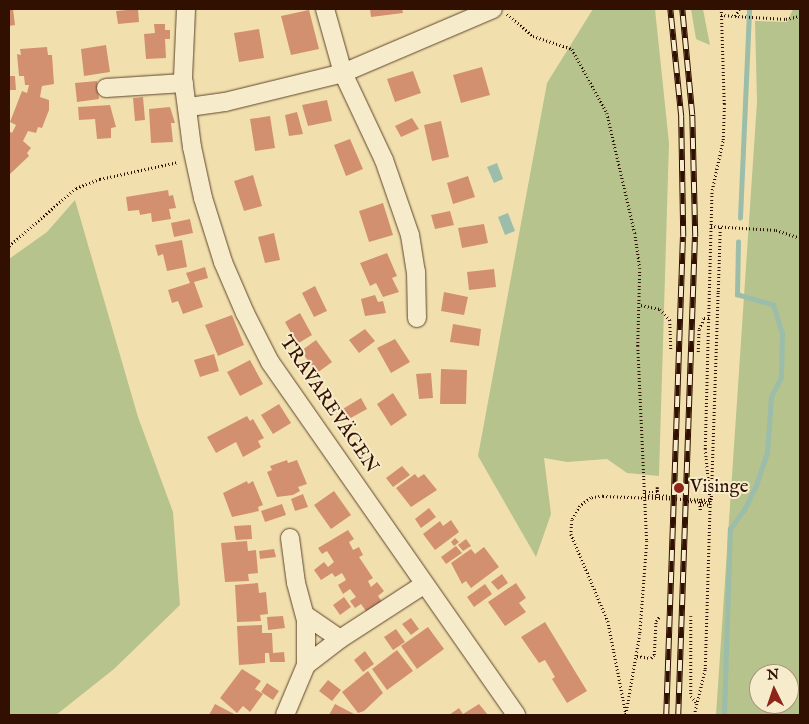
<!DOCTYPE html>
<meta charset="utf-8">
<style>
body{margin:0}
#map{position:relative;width:809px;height:724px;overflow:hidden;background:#f1e0ae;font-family:"IM FELL English",serif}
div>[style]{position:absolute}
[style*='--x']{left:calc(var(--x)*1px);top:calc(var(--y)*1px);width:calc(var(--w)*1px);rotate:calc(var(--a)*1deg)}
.green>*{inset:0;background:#b6c38d}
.water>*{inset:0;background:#9bbda9}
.stream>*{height:4.5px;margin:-2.25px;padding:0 2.25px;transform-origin:2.25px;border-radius:2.25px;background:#9bbda9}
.building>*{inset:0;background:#d39070}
.path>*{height:2.5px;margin-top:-1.25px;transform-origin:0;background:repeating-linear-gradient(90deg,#311001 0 1px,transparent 0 3.5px)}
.roads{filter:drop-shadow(0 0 1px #61442c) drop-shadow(0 0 1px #61442c)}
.street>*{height:18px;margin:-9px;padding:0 9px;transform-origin:9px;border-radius:9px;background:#f6ebca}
.rail>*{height:5.5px;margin-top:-2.75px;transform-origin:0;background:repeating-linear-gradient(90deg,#f6ebca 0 11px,#311001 0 22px);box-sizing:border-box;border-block:1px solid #311001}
.path-bridge>*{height:2.5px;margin-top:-1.25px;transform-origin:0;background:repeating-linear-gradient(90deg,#311001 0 1px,transparent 0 3.5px)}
.dots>*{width:14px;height:14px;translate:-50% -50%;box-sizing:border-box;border:2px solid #f6ebca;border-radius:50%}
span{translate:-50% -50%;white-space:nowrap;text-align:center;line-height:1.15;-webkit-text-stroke:4px #f6ebca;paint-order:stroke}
.street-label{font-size:19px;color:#311001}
.poi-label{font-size:19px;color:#311001}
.left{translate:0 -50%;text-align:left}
.frame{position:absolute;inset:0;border:10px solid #311001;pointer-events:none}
.north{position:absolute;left:749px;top:664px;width:50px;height:50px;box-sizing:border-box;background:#f6ebca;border:1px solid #a7937a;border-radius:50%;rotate:356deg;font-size:14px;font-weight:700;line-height:20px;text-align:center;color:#311001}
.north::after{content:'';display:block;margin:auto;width:18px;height:22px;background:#8f2418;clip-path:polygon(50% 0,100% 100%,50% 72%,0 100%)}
</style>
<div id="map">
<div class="green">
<div style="clip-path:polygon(593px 9px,655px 9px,669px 143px,659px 476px,627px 473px,607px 459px,567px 462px,544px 458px,551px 514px,536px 557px,478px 456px,547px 83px)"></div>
<div style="clip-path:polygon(691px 9px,703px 9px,710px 45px,696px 39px)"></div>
<div style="clip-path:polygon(evenodd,793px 9px,800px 9px,800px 715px,716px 715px,757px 102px,755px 21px,787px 22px,793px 9px,759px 674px,789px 674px,789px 704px,759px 704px,759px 674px)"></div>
<div style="clip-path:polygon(75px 200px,138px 417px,173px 512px,180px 605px,114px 669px,56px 715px,9px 715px,9px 259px,47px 232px)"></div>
</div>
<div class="water">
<div style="clip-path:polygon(497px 163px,503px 179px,494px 183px,487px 167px)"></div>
<div style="clip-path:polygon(508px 213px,515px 231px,505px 235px,498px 217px)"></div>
</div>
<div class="stream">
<div style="--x:740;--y:218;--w:209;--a:-87.5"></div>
<div style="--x:724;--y:715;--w:186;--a:-88.2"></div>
<div style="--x:730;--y:529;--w:24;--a:-54"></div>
<div style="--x:744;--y:510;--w:28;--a:-64"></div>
<div style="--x:756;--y:485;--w:34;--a:-71"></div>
<div style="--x:767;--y:453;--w:56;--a:-85.9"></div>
<div style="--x:771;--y:397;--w:22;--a:-63"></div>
<div style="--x:781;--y:377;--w:43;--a:-88.7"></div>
<div style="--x:782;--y:334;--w:30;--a:-107"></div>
<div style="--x:773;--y:305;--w:37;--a:-164"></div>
<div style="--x:737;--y:295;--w:53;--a:-88.9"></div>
</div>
<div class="building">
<div style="clip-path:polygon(9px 9px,13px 9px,15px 25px,9px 26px)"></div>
<div style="clip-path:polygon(138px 9px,139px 22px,118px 24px,116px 11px)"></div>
<div style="clip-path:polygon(370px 9px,402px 9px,403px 13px,371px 17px)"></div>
<div style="clip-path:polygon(309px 10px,319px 49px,291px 55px,281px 16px)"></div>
<div style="clip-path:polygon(154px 24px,165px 24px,165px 30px,170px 30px,170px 39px,165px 39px,166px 58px,146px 59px,144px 34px,155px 33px)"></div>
<div style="clip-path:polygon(259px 29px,264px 58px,239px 62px,234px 33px)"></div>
<div style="clip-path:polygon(106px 45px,110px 72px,84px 76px,81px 49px)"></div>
<div style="clip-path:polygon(47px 47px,48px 55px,52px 55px,54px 84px,42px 86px,40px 97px,49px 100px,49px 110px,42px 128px,38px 127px,36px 133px,28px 131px,23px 141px,31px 148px,27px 153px,29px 156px,10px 174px,9px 131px,12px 133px,16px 125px,10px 122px,22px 91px,27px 93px,29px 85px,25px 85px,24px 76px,19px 76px,17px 54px,21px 55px,20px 49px)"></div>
<div style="clip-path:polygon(482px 67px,490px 95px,461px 103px,453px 75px)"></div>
<div style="clip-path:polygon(413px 71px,421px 93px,395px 102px,387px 79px)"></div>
<div style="clip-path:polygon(9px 76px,15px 76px,16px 90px,9px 90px)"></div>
<div style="clip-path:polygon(97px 81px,99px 99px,77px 102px,75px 83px)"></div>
<div style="clip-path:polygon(143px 97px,145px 120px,135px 121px,133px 98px)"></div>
<div style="clip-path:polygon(327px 100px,332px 121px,308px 126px,302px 105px)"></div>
<div style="clip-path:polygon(110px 105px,116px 127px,111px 128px,111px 138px,97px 139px,95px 119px,79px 120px,78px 107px)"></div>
<div style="clip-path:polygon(170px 107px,175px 123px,171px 123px,173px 142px,151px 143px,149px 109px)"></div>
<div style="clip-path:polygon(297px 112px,303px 134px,289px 136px,285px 115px)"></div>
<div style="clip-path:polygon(270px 116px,275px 148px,255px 151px,250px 119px)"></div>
<div style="clip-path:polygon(412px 118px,419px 129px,401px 137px,395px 126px)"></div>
<div style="clip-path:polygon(441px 121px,449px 157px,432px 161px,424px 125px)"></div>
<div style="clip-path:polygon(350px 139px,363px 169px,346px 176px,334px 145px)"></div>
<div style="clip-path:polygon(253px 175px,262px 206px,244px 211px,234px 181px)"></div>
<div style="clip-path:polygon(468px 176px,475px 197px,453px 204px,447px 183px)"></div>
<div style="clip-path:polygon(168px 190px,169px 196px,173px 195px,176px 208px,169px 209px,171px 219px,152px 222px,151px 213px,140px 215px,139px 210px,128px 211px,126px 197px)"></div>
<div style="clip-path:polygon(383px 203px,393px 235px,369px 242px,359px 211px)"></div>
<div style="clip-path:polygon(450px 211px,454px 225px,435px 229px,431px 215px)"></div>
<div style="clip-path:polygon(190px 219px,193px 233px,174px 237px,171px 223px)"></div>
<div style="clip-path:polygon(484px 224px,488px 243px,462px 248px,458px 228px)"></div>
<div style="clip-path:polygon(274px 233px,280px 260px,265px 263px,258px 237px)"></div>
<div style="clip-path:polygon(182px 240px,187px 267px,167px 271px,163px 254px,158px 256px,155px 245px)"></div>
<div style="clip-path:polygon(387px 253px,397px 276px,392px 278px,399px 292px,383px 297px,376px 283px,370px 286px,360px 263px)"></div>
<div style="clip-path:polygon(205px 267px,208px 278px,194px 282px,203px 307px,183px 314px,178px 301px,172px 303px,168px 290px,190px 283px,186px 273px)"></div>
<div style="clip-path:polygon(494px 269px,496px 287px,469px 290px,467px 272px)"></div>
<div style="clip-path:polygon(315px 286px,327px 311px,314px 317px,302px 293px)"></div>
<div style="clip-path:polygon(444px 292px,468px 297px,464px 315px,441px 311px)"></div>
<div style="clip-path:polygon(375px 295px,378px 302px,383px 301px,386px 313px,365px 316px,361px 299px)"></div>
<div style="clip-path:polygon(300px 313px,312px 335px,297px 344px,285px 322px)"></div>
<div style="clip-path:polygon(232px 315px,244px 345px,218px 356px,205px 325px)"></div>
<div style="clip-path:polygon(453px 324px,481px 329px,479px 346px,450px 342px)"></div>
<div style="clip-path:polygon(365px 329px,375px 341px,359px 353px,349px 340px)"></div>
<div style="clip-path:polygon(395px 339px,410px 362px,391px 373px,377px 348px)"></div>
<div style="clip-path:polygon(316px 340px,332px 362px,317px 373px,301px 351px)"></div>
<div style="clip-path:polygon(214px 354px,219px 371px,200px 377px,194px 360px)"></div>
<div style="clip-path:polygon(250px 360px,263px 384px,240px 396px,227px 372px)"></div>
<div style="clip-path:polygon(441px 369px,467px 370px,466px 404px,440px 404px)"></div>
<div style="clip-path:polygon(431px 373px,433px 398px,419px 399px,416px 374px)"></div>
<div style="clip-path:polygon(393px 393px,407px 415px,391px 426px,377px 404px)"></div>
<div style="clip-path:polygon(361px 398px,367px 409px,347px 420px,341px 410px)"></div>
<div style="clip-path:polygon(279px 404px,291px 423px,273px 434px,261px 415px)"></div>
<div style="clip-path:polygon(247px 416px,250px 421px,253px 419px,264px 438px,258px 441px,261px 447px,243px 457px,236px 442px,216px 453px,207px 437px)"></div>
<div style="clip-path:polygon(287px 460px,288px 463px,297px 460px,307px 484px,298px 487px,300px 491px,293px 495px,277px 497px,267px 472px,272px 470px,270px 466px)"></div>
<div style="clip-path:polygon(402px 466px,410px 475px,393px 487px,386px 478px)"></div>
<div style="clip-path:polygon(415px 474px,418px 478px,424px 474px,437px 490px,411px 507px,396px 488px)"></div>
<div style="clip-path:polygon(247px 481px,248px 484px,253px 481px,263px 505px,258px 507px,259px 511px,232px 517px,223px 493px)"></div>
<div style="clip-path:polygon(334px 491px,351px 515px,331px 529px,314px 505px)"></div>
<div style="clip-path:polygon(303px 494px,308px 507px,295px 511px,291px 499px)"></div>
<div style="clip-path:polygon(282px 504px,286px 515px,265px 522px,261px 511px)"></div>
<div style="clip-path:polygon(429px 508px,436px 517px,421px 528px,415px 519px)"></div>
<div style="clip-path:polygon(451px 520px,459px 532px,435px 550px,423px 534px,440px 521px,443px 526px)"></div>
<div style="clip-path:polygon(251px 525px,252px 539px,236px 540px,234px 526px)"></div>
<div style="clip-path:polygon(348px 530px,354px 539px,349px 542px,353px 550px,359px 547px,363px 555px,359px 557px,373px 578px,368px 581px,371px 587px,377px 582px,384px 591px,378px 596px,383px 603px,368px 614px,361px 604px,355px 608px,350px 601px,356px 597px,350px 589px,343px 594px,338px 585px,346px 580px,342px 573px,335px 577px,332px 573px,321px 580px,314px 570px,324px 562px,328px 567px,334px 562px,327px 551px,322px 554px,318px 548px)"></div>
<div style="clip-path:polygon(455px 538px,459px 542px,454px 546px,451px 542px)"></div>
<div style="clip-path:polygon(466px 539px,471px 546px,463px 551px,458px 545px)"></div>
<div style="clip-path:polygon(247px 541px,248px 551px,256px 550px,258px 573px,248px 574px,249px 581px,225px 582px,221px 543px)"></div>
<div style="clip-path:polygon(456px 546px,462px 553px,446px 564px,441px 557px)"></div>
<div style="clip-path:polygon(484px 547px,499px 567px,471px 588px,466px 581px,462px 584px,451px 563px,471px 549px,475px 554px)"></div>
<div style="clip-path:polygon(274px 549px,276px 557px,260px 559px,259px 551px)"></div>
<div style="clip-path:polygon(502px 574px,508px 583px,498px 590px,491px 582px)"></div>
<div style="clip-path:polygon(258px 583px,259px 593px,266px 592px,268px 614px,260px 615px,261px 621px,237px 622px,235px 585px)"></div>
<div style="clip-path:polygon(516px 583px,526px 598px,519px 603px,526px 612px,505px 626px,488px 602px)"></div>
<div style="clip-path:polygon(485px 584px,492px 594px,474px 607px,467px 597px)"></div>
<div style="clip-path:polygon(344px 597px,351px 607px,340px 615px,333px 605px)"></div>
<div style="clip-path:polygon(283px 616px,285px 628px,268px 630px,267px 617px)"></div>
<div style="clip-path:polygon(411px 618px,419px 629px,411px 635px,402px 624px)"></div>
<div style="clip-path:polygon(545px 622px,587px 691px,567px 703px,552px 679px,555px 677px,545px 660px,539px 663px,521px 637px)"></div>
<div style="clip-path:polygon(262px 625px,262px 633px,272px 633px,273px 653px,284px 652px,285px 662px,270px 662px,269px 653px,265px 653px,265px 663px,239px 665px,237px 626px)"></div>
<div style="clip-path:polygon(428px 627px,444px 649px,417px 669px,401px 646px)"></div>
<div style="clip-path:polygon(396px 629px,405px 642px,393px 650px,384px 637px)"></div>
<div style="clip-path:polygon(397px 650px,413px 671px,387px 690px,372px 669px)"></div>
<div style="clip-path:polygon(365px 651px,374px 664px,363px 672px,354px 660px)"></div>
<div style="clip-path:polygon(242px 669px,261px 681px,255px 689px,263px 694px,250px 712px,243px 706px,237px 713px,220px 698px)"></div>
<div style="clip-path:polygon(368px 671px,383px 693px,364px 711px,358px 713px,342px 692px)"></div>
<div style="clip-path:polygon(328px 680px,341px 690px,332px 701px,319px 691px)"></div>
<div style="clip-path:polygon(267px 683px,279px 691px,273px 700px,261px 692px)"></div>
<div style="clip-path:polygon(215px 704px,236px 715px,209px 715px)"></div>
<div style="clip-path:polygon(335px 704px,356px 715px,329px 715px)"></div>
<div style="clip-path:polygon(479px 704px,488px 715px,449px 715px,459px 708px,463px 714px)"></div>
</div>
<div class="path">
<div style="--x:507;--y:14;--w:34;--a:40"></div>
<div style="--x:533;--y:36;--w:41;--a:18.4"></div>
<div style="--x:572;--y:49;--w:73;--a:61.3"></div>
<div style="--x:607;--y:113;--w:123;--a:76.9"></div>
<div style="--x:635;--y:233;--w:35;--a:82"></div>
<div style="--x:640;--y:268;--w:78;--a:91.5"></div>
<div style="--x:638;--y:346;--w:195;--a:87.4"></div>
<div style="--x:647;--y:541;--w:93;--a:94.3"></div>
<div style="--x:640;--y:634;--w:82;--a:99.8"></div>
<div style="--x:721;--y:15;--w:65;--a:3.5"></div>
<div style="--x:786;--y:19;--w:14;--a:-12"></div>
<div style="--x:735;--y:16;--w:8;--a:-60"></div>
<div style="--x:711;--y:226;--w:65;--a:3.5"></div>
<div style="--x:776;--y:230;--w:25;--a:18"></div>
<div style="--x:9;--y:246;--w:89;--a:-40.9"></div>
<div style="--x:76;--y:188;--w:26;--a:-21"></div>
<div style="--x:100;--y:179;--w:80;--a:-12.3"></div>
<div style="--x:718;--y:292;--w:65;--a:-88.2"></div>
<div style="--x:641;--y:305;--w:19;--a:12"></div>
<div style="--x:660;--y:309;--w:15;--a:48"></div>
<div style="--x:670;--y:320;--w:31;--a:88"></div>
<div style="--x:698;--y:352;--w:23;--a:-88"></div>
<div style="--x:699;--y:329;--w:12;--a:-66"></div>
<div style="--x:704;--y:318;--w:6;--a:0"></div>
<div style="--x:645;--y:492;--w:12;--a:0"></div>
<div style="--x:657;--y:492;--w:5;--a:-90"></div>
<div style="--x:645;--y:495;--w:25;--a:2"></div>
<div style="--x:603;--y:496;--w:12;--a:171"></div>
<div style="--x:591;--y:498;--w:14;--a:144"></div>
<div style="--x:580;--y:506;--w:16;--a:120"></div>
<div style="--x:572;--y:520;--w:14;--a:94"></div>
<div style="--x:571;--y:534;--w:95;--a:67"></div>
<div style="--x:608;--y:621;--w:95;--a:79"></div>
<div style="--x:688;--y:501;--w:22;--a:3"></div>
<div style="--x:700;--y:510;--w:6;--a:-90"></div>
<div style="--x:700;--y:504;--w:10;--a:6"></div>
<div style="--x:691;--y:616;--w:80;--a:90"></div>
<div style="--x:691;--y:696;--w:9;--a:49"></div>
<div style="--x:637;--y:656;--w:14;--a:8"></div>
<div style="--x:651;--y:658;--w:4;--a:-45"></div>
<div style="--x:654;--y:655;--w:34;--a:-87"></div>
<div style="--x:656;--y:621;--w:5;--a:-53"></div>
<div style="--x:694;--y:715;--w:47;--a:-76.6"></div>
<div style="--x:705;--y:669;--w:167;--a:-88.3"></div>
<div style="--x:710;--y:502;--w:53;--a:-95.4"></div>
<div style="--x:705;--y:449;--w:259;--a:-88.5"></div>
<div style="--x:712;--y:190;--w:51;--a:-77.6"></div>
<div style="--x:723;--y:140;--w:36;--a:-88"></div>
<div style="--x:724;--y:104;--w:95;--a:-91.8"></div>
</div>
<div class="roads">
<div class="street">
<div style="--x:186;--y:9;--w:69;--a:92.5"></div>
<div style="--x:183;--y:78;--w:70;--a:82.6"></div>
<div style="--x:192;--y:147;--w:52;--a:77.8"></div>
<div style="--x:203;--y:198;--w:67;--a:72.6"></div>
<div style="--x:223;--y:262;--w:56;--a:66.7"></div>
<div style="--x:245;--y:313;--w:55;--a:63"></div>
<div style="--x:270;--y:362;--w:430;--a:55.1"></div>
<div style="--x:325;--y:9;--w:66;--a:74.3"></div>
<div style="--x:343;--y:73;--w:96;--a:64.8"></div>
<div style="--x:384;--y:160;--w:79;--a:70.9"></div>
<div style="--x:410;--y:235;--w:36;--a:81"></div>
<div style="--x:416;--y:271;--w:47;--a:88.8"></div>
<div style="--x:106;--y:88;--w:78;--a:-3.7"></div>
<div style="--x:189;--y:107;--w:36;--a:-8"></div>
<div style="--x:225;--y:102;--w:122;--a:-13.8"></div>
<div style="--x:343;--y:73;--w:163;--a:-23.1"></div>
<div style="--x:290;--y:538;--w:45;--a:82.4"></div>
<div style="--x:296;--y:583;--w:39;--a:75"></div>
<div style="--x:306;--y:621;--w:44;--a:90"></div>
<div style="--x:305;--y:615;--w:42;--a:34.4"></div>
<div style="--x:285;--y:715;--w:54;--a:-67.2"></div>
<div style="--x:306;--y:665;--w:43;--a:-37.4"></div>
<div style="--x:340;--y:639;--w:99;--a:-33"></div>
</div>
</div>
<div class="rail">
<div style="--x:666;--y:715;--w:478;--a:-88"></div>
<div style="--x:683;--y:237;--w:120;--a:-91"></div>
<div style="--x:681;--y:117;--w:109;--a:-95.8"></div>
<div style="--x:678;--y:715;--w:478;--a:-88"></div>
<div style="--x:695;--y:237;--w:122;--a:-91.4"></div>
<div style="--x:692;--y:115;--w:106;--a:-95.4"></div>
</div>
<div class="path-bridge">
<div style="--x:603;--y:496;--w:108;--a:2.1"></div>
<div style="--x:711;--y:500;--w:208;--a:-88.1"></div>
<div style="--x:657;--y:498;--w:11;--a:-90"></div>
<div style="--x:700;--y:510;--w:11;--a:-90"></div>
</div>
<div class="dots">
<div style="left:679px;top:488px;background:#8f2418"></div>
</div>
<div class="street-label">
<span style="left:328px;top:405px;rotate:56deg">TRAVAREVÄGEN</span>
</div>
<div class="poi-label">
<span class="left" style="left:690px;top:488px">Visinge</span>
</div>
<div class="frame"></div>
<div class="north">N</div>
</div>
